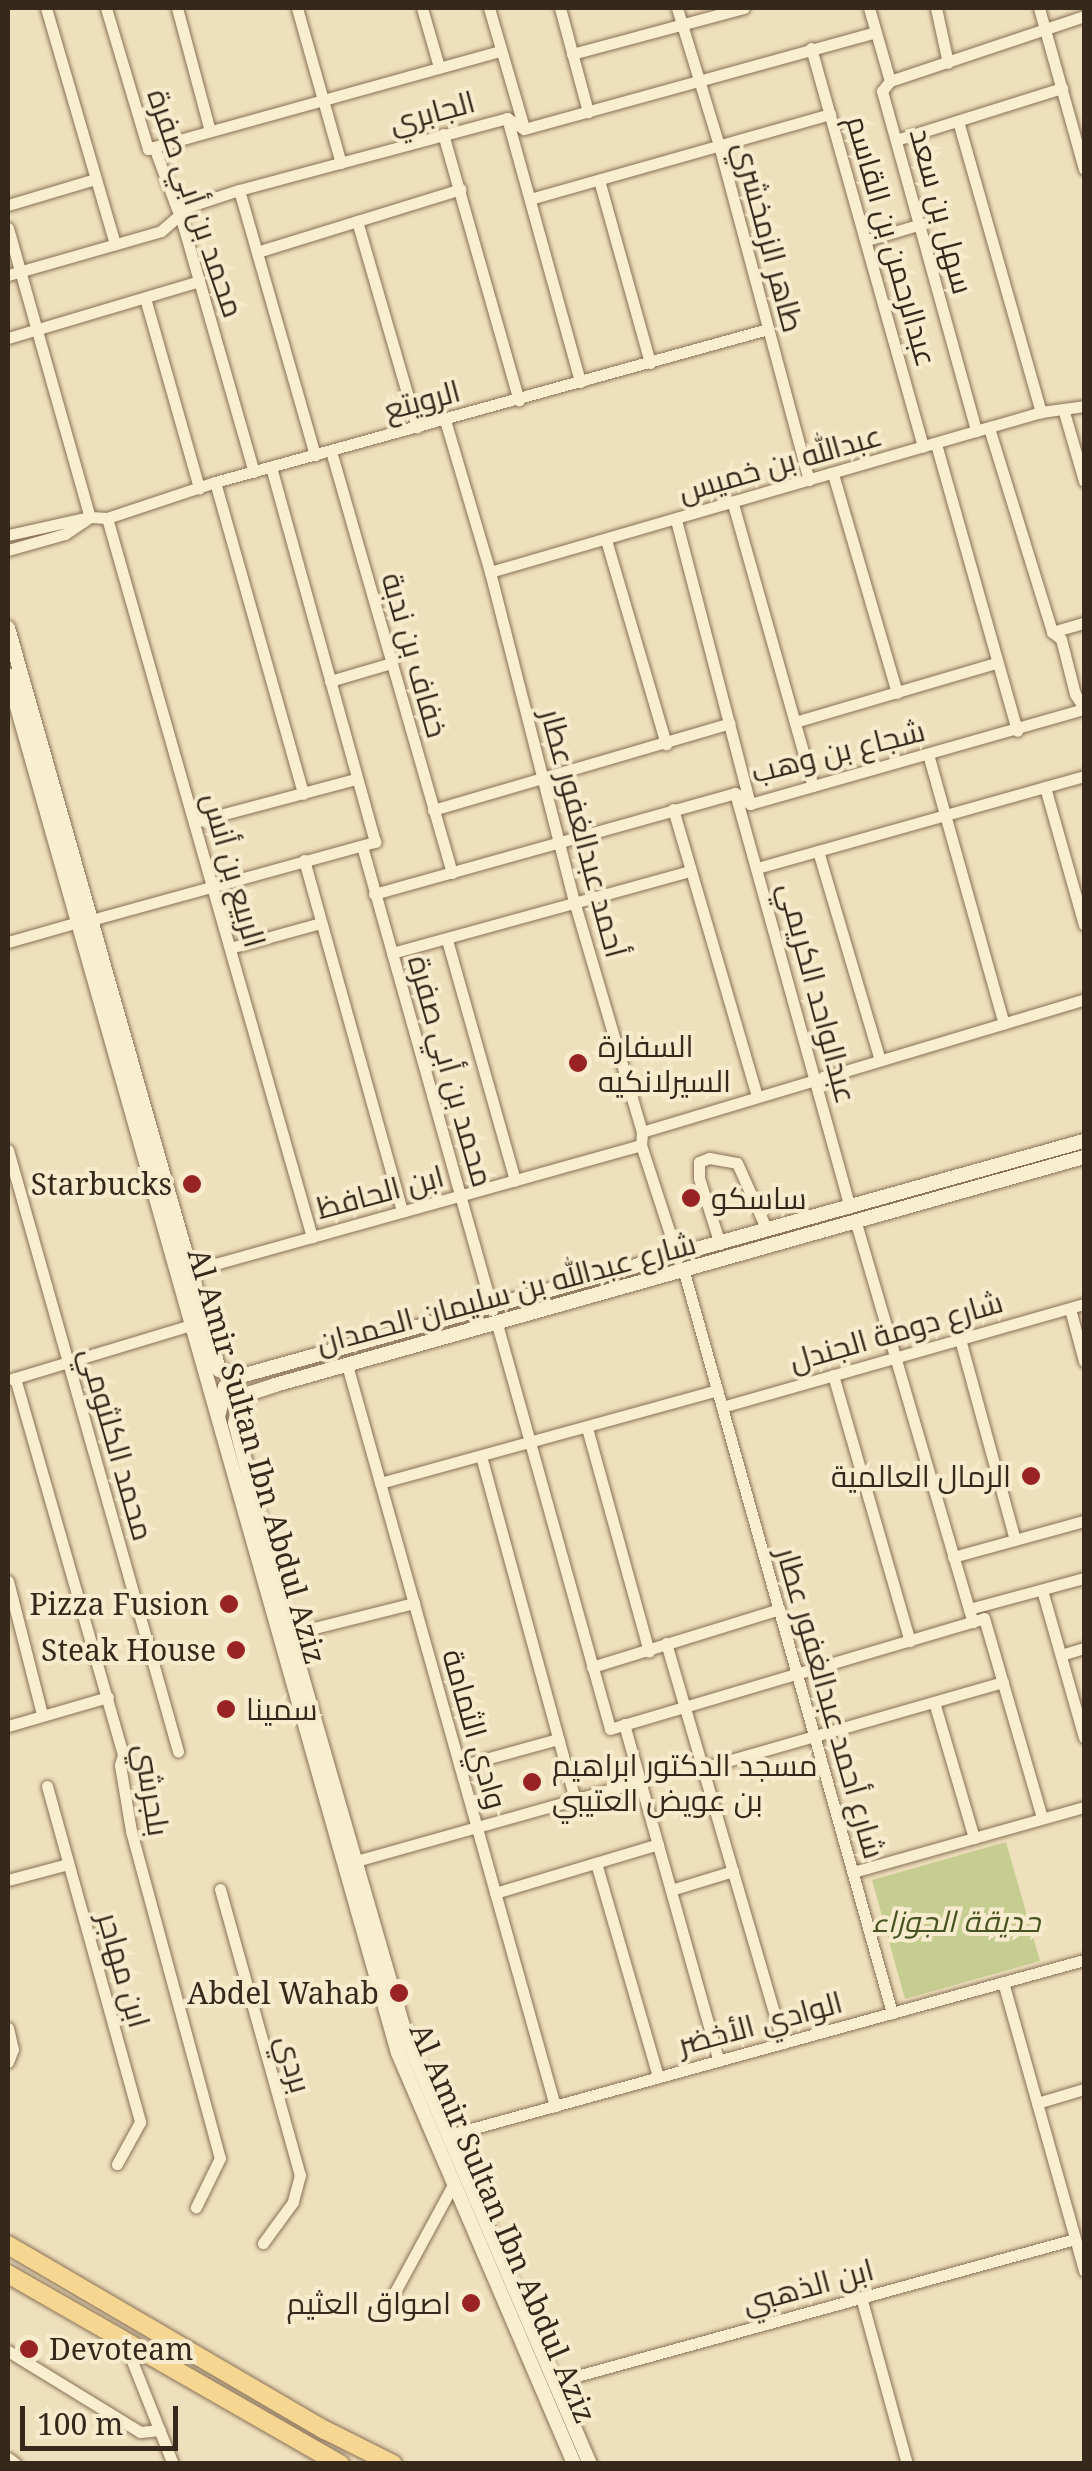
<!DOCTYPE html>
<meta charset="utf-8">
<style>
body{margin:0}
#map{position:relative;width:1092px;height:2471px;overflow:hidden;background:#efe0bd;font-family:"Noto Serif",Cairo,serif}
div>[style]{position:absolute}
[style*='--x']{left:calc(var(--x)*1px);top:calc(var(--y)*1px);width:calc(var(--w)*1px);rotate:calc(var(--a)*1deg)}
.green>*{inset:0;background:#c6cd91}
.roads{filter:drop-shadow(0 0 2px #887056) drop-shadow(0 0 2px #887056)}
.minor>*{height:11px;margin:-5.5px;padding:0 5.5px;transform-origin:5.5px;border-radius:5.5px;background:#faeed0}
.tertiary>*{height:14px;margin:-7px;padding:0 7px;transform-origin:7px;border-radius:7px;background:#faeed0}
.primary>*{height:18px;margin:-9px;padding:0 9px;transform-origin:9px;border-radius:9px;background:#f5d792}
.dots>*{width:28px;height:28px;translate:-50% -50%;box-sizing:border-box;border:5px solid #f7ebcd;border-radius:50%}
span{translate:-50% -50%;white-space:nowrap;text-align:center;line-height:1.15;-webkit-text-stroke:8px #f7ebcd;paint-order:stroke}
.street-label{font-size:30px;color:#36281b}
.poi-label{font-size:30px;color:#36281b}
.left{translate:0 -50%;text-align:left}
.right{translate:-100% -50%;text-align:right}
.park-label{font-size:30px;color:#475421;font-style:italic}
.frame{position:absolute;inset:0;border:10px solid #36281b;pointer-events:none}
.scale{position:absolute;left:20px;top:2406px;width:158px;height:45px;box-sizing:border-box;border:5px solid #36281b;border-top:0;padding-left:12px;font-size:30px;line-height:35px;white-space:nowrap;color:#36281b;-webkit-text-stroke:8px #f7ebcd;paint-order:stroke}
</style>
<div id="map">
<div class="green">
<div style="clip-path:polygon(1006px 1842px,1040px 1961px,905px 1999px,872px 1880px)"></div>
</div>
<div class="roads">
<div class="minor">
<div style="--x:46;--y:8;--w:246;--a:73.7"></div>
<div style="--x:106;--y:8;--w:147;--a:73.4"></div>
<div style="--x:148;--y:149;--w:6;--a:-18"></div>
<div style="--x:154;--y:147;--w:83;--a:69.6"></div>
<div style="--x:183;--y:225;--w:257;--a:74"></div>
<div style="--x:177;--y:8;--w:127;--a:75"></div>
<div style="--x:297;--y:8;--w:161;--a:74.2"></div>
<div style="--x:422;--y:8;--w:61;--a:73.9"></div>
<div style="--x:489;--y:8;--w:125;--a:73.7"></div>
<div style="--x:560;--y:8;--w:108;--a:74.9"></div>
<div style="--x:677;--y:8;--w:143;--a:73"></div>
<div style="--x:719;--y:145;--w:347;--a:75"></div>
<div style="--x:869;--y:8;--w:76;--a:74"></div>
<div style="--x:890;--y:81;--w:13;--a:129"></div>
<div style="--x:882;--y:91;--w:353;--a:74.5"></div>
<div style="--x:936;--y:8;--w:56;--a:77.7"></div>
<div style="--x:1039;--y:8;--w:167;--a:74.4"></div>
<div style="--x:811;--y:48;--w:414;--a:74.3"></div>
<div style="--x:572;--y:54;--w:178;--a:-15"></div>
<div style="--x:890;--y:81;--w:205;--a:-18.5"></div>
<div style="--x:507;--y:118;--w:274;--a:74.5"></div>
<div style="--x:958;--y:121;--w:303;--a:74.1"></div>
<div style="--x:443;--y:134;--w:277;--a:74.1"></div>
<div style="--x:899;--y:139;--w:171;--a:-17.4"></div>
<div style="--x:154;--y:147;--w:360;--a:-15.5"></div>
<div style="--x:599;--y:180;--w:190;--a:74.4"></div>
<div style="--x:239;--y:190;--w:276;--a:74"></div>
<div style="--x:530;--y:199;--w:312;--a:-15.8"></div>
<div style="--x:8;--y:205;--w:91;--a:-16.6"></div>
<div style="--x:357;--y:221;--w:215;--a:73.8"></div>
<div style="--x:8;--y:228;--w:300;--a:74.2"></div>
<div style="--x:867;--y:240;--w:53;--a:-16.4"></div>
<div style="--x:257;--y:252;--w:213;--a:-17.2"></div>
<div style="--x:8;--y:275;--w:159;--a:-16"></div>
<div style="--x:161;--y:231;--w:38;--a:-41"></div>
<div style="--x:190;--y:206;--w:52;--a:-18.1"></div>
<div style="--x:239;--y:190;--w:278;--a:-15"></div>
<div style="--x:507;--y:118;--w:20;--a:33"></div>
<div style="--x:524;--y:129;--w:364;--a:-15.4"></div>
<div style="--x:145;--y:298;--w:198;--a:74.1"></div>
<div style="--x:8;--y:338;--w:199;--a:-16.6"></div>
<div style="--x:1064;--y:412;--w:72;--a:73.8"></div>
<div style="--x:445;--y:420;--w:159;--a:73.5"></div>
<div style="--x:490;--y:572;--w:340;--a:75.7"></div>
<div style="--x:574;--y:901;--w:241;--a:73.6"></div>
<div style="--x:642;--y:1132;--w:13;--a:94"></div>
<div style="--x:641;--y:1145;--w:119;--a:71.9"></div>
<div style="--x:989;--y:428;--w:214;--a:72.8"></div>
<div style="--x:1052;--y:632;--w:11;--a:38"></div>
<div style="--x:1061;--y:639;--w:57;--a:75.7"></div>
<div style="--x:1075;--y:694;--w:17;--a:57"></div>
<div style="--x:936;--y:444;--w:298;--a:74.2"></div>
<div style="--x:331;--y:451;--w:439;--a:74"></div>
<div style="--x:833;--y:474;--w:228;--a:73.7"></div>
<div style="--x:215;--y:482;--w:324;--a:74.2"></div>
<div style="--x:733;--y:504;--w:293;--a:74.2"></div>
<div style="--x:107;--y:518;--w:748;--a:74.09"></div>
<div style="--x:676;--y:520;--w:293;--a:75.4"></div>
<div style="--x:8;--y:535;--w:84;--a:-12.4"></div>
<div style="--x:90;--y:517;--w:17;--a:3"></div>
<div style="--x:107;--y:518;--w:114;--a:-18.4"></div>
<div style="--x:215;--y:482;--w:574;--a:-15.47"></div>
<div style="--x:606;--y:540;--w:213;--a:73.6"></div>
<div style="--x:8;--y:550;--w:59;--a:-15.7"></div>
<div style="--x:65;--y:534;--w:30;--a:-34"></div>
<div style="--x:490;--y:572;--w:574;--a:-16.19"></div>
<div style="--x:1041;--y:412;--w:43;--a:-7.9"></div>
<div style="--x:1052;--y:632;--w:33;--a:-16"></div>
<div style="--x:330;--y:681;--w:64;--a:-16.4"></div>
<div style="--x:795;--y:722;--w:209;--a:-16.4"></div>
<div style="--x:928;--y:754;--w:280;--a:74.3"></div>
<div style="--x:1045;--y:787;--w:143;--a:74.2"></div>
<div style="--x:735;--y:793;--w:430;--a:74.5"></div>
<div style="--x:673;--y:809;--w:299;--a:73.7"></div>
<div style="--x:433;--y:810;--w:309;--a:-16.3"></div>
<div style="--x:194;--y:822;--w:168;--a:-14.9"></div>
<div style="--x:362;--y:846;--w:482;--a:74.3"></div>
<div style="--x:818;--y:851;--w:218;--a:73.5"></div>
<div style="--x:304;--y:860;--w:365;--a:74.4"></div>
<div style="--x:757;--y:868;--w:340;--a:-15.7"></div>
<div style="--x:374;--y:894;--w:375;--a:-15.6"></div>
<div style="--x:735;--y:793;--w:19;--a:36"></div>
<div style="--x:750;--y:804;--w:347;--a:-15.9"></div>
<div style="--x:91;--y:920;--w:295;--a:-15.4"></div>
<div style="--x:375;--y:842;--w:389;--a:-105.5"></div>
<div style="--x:447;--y:940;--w:250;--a:74.2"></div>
<div style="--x:8;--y:942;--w:73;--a:-15.9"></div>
<div style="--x:230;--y:948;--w:94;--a:-15.4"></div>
<div style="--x:392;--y:953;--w:309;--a:-15.4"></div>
<div style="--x:642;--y:1132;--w:462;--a:-16.7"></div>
<div style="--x:8;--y:1150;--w:625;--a:74.21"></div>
<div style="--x:856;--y:1223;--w:416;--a:73.7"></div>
<div style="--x:720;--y:1244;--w:69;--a:-107.7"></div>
<div style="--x:699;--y:1178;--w:16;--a:-90"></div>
<div style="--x:699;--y:1162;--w:11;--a:-22"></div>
<div style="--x:709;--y:1158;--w:28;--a:10"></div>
<div style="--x:737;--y:1163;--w:73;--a:65.9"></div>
<div style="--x:190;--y:1271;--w:468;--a:-15.6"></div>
<div style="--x:684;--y:1272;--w:770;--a:74.32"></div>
<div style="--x:1070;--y:1309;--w:54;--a:74.9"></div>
<div style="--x:497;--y:1324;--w:420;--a:74.4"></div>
<div style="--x:610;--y:1729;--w:390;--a:-16.5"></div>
<div style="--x:984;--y:1618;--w:208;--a:73.8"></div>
<div style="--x:960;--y:1339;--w:208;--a:74.7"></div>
<div style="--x:347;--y:1365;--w:770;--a:74.32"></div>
<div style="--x:833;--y:1375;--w:277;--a:73.9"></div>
<div style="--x:15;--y:1378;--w:392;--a:74"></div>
<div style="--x:123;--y:1755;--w:10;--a:107"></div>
<div style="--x:120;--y:1765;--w:67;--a:80.5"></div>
<div style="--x:131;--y:1831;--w:339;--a:74.8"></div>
<div style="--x:220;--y:2158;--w:55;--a:116.1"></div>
<div style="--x:12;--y:1379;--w:187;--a:-16.8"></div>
<div style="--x:722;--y:1407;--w:376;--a:-15.9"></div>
<div style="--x:587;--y:1428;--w:232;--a:74.5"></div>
<div style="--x:481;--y:1456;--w:356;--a:74.7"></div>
<div style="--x:380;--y:1483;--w:350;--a:-15.4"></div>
<div style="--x:953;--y:1557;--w:136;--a:-15.4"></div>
<div style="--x:8;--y:1581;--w:137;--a:75.7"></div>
<div style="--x:1042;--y:1590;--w:153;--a:74.1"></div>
<div style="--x:969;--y:1609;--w:119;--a:-15.1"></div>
<div style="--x:290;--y:1634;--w:128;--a:-14"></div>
<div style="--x:666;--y:1643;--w:417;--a:73.7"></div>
<div style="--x:1061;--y:1655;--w:24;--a:-17"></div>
<div style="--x:592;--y:1667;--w:196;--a:-17.2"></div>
<div style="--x:934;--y:1702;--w:142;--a:73.6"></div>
<div style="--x:624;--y:1724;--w:350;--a:74.3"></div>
<div style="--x:8;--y:1726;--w:104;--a:-16.2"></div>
<div style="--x:460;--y:1766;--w:102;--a:-15.4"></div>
<div style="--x:703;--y:1768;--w:312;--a:-16"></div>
<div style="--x:47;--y:1786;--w:349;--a:74.5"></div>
<div style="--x:140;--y:2122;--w:48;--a:118.7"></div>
<div style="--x:356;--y:1861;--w:295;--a:-15.7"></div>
<div style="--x:596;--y:1863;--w:223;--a:73.8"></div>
<div style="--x:853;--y:1872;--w:240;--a:-15.7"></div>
<div style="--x:8;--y:1880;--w:62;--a:-14.9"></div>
<div style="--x:220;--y:1889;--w:297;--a:74.4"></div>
<div style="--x:300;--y:2175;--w:28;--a:105"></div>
<div style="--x:293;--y:2202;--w:51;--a:126.2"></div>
<div style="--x:671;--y:1890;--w:65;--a:-17"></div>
<div style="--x:495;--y:1893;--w:170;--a:-16.7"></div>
<div style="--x:1003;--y:1982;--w:300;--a:74.3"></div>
<div style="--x:8;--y:2028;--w:22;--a:77"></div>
<div style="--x:13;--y:2049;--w:14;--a:111"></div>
<div style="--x:1037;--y:2103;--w:49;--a:-16.6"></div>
<div style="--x:449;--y:2135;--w:659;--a:-15.41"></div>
<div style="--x:861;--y:2297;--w:173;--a:74.6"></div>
<div style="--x:384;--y:2312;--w:147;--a:-61.5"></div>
<div style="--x:124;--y:2341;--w:132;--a:68.3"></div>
<div style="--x:8;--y:2351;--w:155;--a:31.5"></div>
<div style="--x:140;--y:2432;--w:20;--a:-6"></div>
<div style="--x:555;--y:2382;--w:539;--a:-15.38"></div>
<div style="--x:8;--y:2458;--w:10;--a:37"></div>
</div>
<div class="tertiary">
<div style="--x:8;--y:628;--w:771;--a:74.13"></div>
<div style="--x:219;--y:1370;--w:23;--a:15"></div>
<div style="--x:8;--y:675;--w:1432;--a:74.2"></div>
<div style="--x:398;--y:2053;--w:447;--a:66.8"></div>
<div style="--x:219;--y:1413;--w:27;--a:-77"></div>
<div style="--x:225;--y:1387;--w:19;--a:-35"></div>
<div style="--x:241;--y:1376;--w:875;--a:-15.58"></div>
<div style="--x:590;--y:2464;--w:462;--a:-113.3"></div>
<div style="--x:407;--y:2040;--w:423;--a:-106.1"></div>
<div style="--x:290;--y:1634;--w:218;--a:-104.6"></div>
<div style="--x:235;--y:1423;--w:14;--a:-78"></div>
<div style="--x:238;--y:1409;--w:21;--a:-51"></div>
<div style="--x:251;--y:1393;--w:25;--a:-18"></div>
<div style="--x:275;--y:1385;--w:841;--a:-15.74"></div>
</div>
<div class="primary">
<div style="--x:8;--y:2245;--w:367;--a:30.3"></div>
<div style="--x:325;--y:2430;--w:76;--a:26.6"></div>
<div style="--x:8;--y:2274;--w:383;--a:29.8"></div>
</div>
</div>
<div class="dots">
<div style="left:578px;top:1063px;background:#992324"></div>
<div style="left:192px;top:1184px;background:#992324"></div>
<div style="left:691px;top:1198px;background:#992324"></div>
<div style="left:1031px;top:1476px;background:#992324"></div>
<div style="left:229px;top:1604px;background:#992324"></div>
<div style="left:236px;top:1650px;background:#992324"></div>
<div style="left:226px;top:1709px;background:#992324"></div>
<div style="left:532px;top:1782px;background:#992324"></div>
<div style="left:399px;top:1993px;background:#992324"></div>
<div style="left:471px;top:2303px;background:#992324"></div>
<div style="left:29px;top:2349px;background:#992324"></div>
</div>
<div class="street-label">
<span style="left:432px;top:112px;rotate:-15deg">الجابري</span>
<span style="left:196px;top:203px;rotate:71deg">محمد بن أبي صفرة</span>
<span style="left:942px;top:211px;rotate:75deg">سهل بن سعد</span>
<span style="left:769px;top:237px;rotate:75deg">طاهر الزمخشري</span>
<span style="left:892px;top:241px;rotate:74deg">عبدالرحمن بن القاسم</span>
<span style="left:422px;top:400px;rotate:-15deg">الرويتع</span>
<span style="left:780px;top:463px;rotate:-16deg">عبدالله بن خميس</span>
<span style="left:415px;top:655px;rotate:74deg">خفاف بن ندبة</span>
<span style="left:838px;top:751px;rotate:-14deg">شجاع بن وهب</span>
<span style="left:584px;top:833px;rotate:75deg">أحمد عبدالغفور عطار</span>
<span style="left:234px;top:870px;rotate:74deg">الربيع بن أنس</span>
<span style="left:818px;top:993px;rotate:75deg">عبدالواحد الكريمي</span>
<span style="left:451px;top:1071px;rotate:74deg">محمد بن أبي صفرة</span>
<span style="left:380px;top:1192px;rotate:-15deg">ابن الحافظ</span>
<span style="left:506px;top:1293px;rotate:-15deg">شارع عبدالله بن سليمان الحمدان</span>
<span style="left:896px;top:1331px;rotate:-16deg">شارع دومة الجندل</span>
<span style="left:117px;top:1444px;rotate:74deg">محمد الكلثومي</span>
<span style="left:257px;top:1456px;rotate:74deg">Al Amir Sultan Ibn Abdul Aziz</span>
<span style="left:831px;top:1703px;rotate:74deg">شارع أحمد عبدالغفور عطار</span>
<span style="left:475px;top:1729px;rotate:74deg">وادي الثمامة</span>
<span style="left:152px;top:1790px;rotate:81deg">بلجرشي</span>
<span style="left:124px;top:1970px;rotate:74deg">ابن مهاجر</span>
<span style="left:760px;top:2023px;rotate:-15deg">الوادي الأخضر</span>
<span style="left:294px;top:2064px;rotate:74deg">بردي</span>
<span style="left:503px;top:2223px;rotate:67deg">Al Amir Sultan Ibn Abdul Aziz</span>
<span style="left:808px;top:2286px;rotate:-15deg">ابن الذهبي</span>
</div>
<div class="poi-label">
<span class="left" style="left:598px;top:1063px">السفارة<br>السيرلانكيه</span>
<span class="right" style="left:172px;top:1184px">Starbucks</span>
<span class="left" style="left:711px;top:1198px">ساسكو</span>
<span class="right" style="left:1011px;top:1476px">الرمال العالمية</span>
<span class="right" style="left:209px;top:1604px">Pizza Fusion</span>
<span class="right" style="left:216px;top:1650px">Steak House</span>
<span class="left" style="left:246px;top:1709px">سمينا</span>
<span class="left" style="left:552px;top:1782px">مسجد الدكتور ابراهيم<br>بن عويض العتيبي</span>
<span class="right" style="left:379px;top:1993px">Abdel Wahab</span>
<span class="right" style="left:451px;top:2303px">اصواق العثيم</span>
<span class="left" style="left:49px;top:2349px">Devoteam</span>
</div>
<div class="park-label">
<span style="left:956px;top:1921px">حديقة الجوزاء</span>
</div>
<div class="frame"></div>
<div class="scale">100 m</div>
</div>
